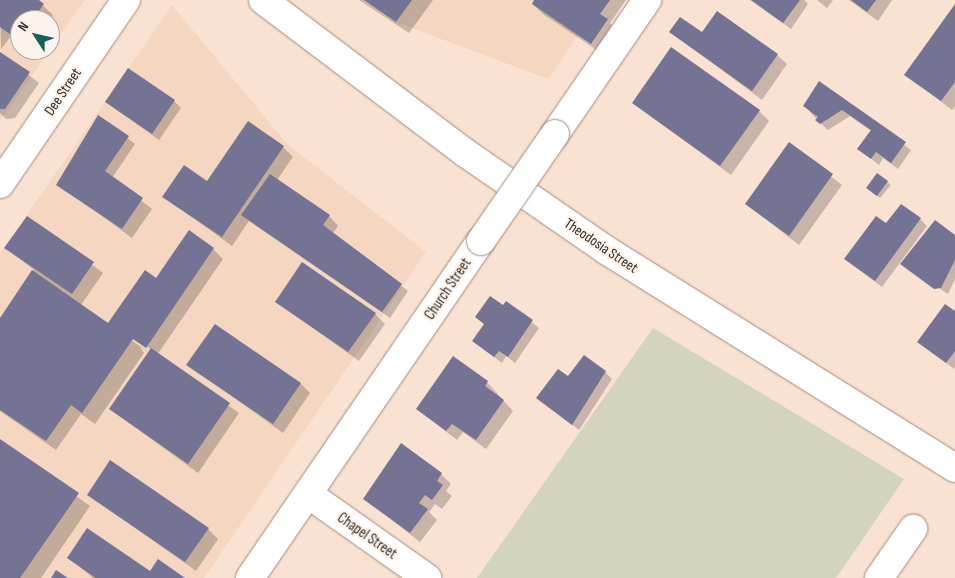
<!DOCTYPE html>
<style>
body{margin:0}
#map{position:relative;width:955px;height:578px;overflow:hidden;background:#fae2d2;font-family:"Sofia Sans Condensed",sans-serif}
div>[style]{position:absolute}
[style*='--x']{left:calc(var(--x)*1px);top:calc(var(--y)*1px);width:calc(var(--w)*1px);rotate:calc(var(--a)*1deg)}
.built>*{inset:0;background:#f4d6c1}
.green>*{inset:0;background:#d2d5bc}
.shadow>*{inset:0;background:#0003}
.building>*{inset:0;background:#757393}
.roads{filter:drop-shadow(0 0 1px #a28d7e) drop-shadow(0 0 1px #a28d7e)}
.minor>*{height:28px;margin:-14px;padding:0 14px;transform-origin:14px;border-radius:14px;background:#fff}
.highway>*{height:28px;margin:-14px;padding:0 14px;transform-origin:14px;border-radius:14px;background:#fff}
.bridges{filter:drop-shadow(0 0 1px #a28d7e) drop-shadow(0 0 1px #a28d7e)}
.minor-bridge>*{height:28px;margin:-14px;padding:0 14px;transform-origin:14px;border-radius:14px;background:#fff}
span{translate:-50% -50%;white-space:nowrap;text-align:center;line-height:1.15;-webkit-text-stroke:5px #fcf3ec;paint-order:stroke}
.street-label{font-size:15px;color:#342c25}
.north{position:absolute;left:10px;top:10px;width:50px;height:50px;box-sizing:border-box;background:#fcf3ec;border:1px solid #aca39c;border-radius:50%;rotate:305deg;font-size:14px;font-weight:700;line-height:20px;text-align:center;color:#342c25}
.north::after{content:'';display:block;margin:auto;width:18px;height:22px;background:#13625e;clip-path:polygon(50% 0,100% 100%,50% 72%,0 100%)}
</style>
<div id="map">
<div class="built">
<div style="clip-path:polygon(0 0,85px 0,50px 49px,50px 20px,20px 20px,20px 50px,50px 50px,0 121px)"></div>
<div style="clip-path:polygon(364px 0,603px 0,548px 79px,396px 22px)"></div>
<div style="clip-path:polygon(172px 5px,287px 144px,426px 252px,204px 578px,0 578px,0 254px)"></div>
</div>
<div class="green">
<div style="clip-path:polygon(653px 328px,904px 479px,836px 578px,477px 578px)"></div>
</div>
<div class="shadow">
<div style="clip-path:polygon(0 0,37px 0,53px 15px,49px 20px,20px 20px,20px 43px,11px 36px,1px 49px)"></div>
<div style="clip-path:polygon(359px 0,433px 0,409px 33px)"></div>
<div style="clip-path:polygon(536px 0,626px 0,610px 23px,617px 30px,601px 53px,543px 14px,533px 4px)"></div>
<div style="clip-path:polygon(750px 0,804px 0,808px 4px,791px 29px)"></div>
<div style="clip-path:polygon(817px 0,833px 0,827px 8px)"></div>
<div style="clip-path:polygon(849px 0,892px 0,878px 21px)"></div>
<div style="clip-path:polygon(955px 6px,955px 106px,952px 110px,906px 75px)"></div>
<div style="clip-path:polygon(671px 32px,702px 34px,777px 55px,787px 64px,762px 100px)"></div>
<div style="clip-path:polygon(0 53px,39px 83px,15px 118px,6px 119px,0 113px)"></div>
<div style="clip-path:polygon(820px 83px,911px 150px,898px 169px,883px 158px,879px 165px,859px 149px,871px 131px,850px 116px,828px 130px,817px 120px,805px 106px)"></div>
<div style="clip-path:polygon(174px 101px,181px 108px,159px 140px,106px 102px)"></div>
<div style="clip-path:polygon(633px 103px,759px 111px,769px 121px,731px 175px)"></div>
<div style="clip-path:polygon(98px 116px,135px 144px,112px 178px,152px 209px,132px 238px,58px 184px)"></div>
<div style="clip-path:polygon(789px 144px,842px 185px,799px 245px,746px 204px)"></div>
<div style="clip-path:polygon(283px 147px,293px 157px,277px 180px,329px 216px,338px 226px,333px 233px,408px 291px,390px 318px,249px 221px,232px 246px,164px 197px,207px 183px)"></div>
<div style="clip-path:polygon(878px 174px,891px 185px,880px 198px,871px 191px)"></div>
<div style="clip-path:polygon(evenodd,27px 217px,103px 273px,81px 305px,109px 324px,156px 279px,213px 249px,223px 259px,157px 355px,239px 413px,198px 473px,110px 409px,149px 352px,139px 345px,144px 353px,95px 424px,81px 414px,56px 450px,0 411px,0 320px,34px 270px,6px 248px,27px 217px,119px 329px,152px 350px,150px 353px,119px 332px,119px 329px)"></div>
<div style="clip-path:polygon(920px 219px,927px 226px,882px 287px,853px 265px,887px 225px)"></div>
<div style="clip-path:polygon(955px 236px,955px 279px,948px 294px,902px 264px)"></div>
<div style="clip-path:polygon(277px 302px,375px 314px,385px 324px,359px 361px)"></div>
<div style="clip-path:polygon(507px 303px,539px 328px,515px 363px,506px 356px,502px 363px,473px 341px)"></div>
<div style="clip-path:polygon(955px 312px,955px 367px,954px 369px,919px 342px)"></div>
<div style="clip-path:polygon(454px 358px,487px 382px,513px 411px,486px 449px,463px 432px,457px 440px,417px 409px)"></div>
<div style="clip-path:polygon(188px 364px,300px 383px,310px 393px,283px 433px)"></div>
<div style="clip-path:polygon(605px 372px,612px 379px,579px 430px,538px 398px,568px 378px)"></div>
<div style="clip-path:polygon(0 441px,90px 506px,41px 578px,0 578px)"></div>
<div style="clip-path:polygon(441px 474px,451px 484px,446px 491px,452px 496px,442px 509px,435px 504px,429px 512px,437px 520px,420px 542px,365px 499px)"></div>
<div style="clip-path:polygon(89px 495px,208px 529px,218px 539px,196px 571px)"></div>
<div style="clip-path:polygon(69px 558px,150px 573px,183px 578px,93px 578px)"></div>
</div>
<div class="building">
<div style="clip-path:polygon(0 0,39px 0,44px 4px,32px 20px,20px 20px,18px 40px,0 27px)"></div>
<div style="clip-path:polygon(364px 0,412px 0,396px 22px)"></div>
<div style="clip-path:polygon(534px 0,610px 0,600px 14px,608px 19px,591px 44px,532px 4px)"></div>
<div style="clip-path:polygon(751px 0,800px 0,783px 23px)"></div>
<div style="clip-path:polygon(851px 0,876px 0,867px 12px)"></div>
<div style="clip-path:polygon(955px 4px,955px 82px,941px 101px,904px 75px)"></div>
<div style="clip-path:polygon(717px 11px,778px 54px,752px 91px,669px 32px,680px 17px,702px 32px)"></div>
<div style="clip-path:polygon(671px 47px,760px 110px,720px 166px,632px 103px)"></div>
<div style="clip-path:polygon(0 52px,30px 72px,5px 109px,0 109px)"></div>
<div style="clip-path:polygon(128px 68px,175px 100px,152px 134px,105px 102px)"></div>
<div style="clip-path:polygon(819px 81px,906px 142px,891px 163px,876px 152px,871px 159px,857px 149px,871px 130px,842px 110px,820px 124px,815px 120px,818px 117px,803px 106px)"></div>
<div style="clip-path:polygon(98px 115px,129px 136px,105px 171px,143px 198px,122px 229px,56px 185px)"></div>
<div style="clip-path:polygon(248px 121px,284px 146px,222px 237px,162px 197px,184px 165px,207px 181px)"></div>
<div style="clip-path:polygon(789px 142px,833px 174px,789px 236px,745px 204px)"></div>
<div style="clip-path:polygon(877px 173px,888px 181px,877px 196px,866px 188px)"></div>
<div style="clip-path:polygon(270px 174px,330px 215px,323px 225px,402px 284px,382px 312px,241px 215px)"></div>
<div style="clip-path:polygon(901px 204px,921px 218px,875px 281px,844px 259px,876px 216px,886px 223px)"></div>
<div style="clip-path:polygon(27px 216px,94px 262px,72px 294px,4px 248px)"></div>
<div style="clip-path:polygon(935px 220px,955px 235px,955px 260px,941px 288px,934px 289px,900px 264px)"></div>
<div style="clip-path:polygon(189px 230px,214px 248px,146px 348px,133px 339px,82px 413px,71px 405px,46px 441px,0 410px,0 318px,32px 270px,108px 323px,145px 270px,156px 278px)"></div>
<div style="clip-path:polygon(302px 262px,376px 313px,348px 352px,275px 302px)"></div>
<div style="clip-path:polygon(490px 296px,503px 305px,506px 301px,533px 320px,508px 357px,499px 351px,494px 357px,472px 341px,484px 324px,475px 317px)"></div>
<div style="clip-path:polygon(945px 304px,955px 311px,955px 351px,946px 363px,917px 342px)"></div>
<div style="clip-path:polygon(215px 324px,301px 383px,273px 424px,186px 365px)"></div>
<div style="clip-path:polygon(151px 348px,230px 403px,188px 464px,109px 409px)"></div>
<div style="clip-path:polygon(584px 355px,606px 371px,572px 425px,536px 398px,558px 369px,568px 376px)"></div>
<div style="clip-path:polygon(453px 356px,488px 381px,485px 386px,504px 400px,476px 440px,452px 424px,446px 431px,416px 409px)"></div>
<div style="clip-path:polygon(0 439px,79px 493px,20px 578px,0 578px)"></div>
<div style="clip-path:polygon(401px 443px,442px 473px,437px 481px,443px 485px,432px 500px,425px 495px,419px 503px,428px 509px,410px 533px,363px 499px)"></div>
<div style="clip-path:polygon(110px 460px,209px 528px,185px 562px,87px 495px)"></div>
<div style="clip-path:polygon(87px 528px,150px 571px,158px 559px,185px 578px,96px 578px,67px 558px)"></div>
<div style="clip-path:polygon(56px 570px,68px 578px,51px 578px)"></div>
</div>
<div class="roads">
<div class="minor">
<div style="--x:555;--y:134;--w:163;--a:-55.5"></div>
<div style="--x:0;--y:184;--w:223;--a:-55.6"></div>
<div style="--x:308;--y:494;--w:146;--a:35.2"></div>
<div style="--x:250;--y:578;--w:409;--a:-55.6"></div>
<div style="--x:879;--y:578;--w:60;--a:-55.2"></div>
</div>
<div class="highway">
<div style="--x:263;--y:0;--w:252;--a:37.1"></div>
<div style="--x:464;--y:152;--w:173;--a:34.6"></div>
<div style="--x:606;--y:250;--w:411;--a:32"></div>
</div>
</div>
<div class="bridges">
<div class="minor-bridge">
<div style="--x:481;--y:241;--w:130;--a:-55.3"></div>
</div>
</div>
<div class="street-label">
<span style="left:63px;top:92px;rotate:-56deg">Dee Street</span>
<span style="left:601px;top:246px;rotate:34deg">Theodosia Street</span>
<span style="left:448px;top:289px;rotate:-56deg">Church Street</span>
<span style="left:367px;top:536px;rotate:35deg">Chapel Street</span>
</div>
<div class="north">N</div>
</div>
